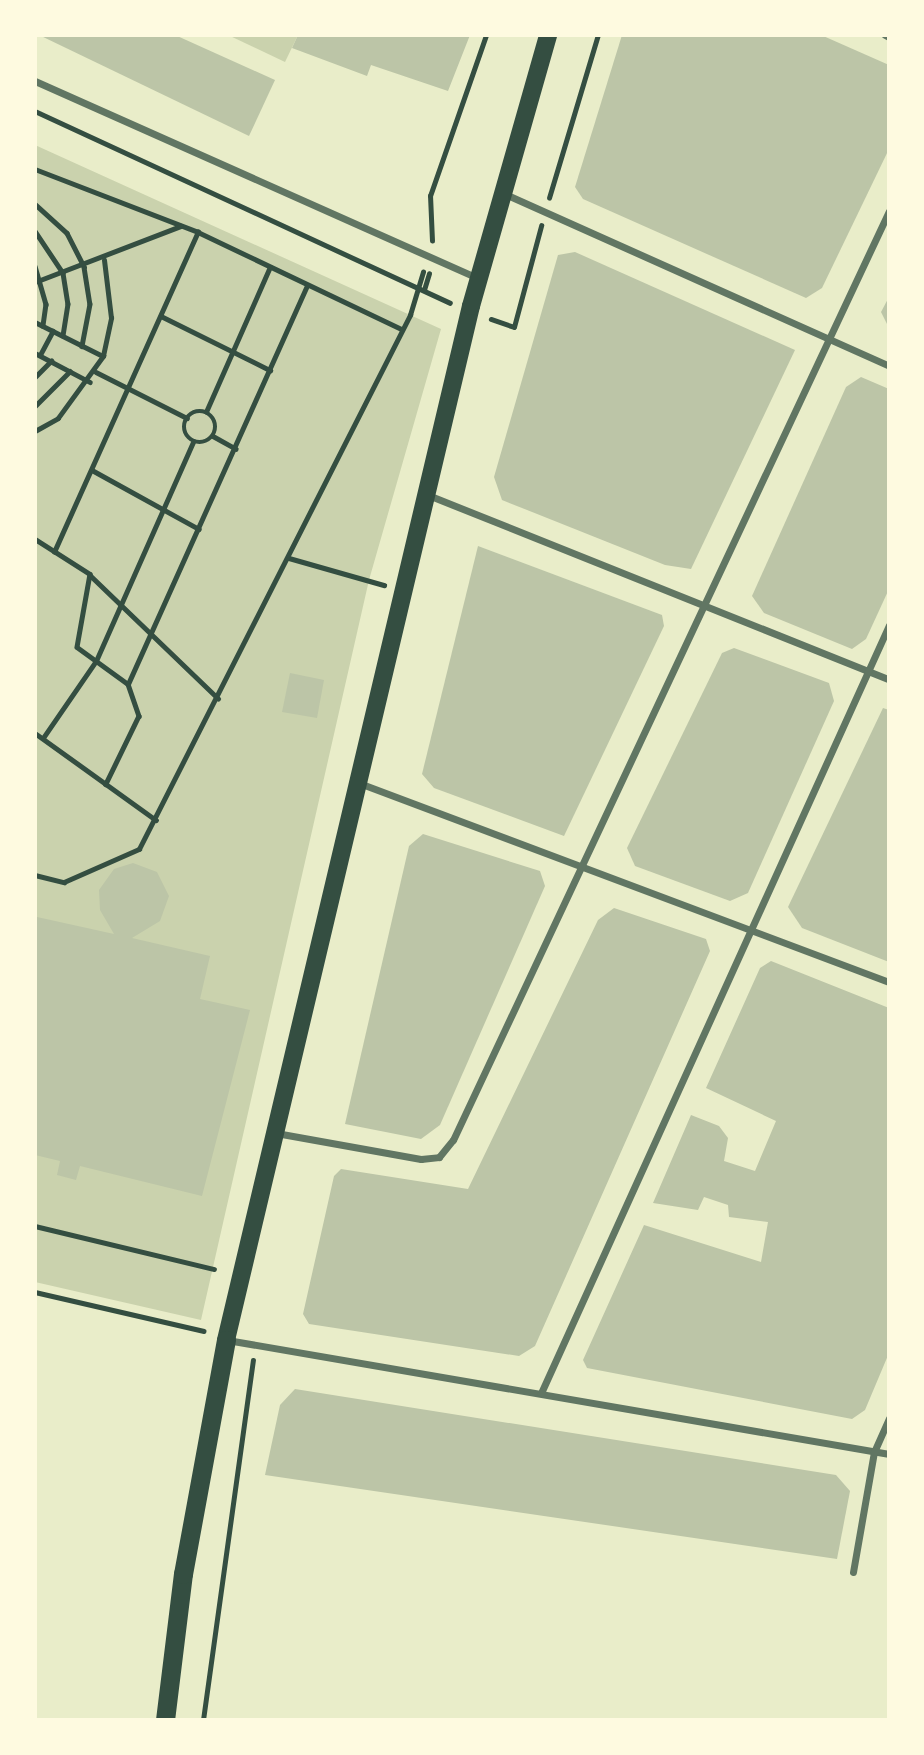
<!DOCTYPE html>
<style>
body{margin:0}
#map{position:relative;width:924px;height:1755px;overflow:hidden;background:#e9edc9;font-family:"IBM Plex Sans",sans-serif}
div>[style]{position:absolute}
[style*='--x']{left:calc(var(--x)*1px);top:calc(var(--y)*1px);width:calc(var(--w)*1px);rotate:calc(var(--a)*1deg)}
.green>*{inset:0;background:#cad2ad}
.building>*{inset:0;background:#bcc5a7}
.path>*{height:4.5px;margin:-2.25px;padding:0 2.25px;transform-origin:2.25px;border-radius:2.25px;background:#344e41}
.path>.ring{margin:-2.25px;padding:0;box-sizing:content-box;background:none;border:4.5px solid #344e41;border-radius:50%}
.minor>*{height:7px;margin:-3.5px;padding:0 3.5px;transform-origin:3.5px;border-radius:3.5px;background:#617663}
.primary>*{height:18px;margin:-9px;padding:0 9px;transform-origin:9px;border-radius:9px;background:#344e41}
.trunk>*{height:19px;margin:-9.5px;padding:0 9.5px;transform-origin:9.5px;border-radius:9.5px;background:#344e41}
span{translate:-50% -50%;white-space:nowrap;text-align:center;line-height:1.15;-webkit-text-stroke:6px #fefae0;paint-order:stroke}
.frame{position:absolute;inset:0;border:37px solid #fefae0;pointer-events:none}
</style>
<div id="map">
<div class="green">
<div style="clip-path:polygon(228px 35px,298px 35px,285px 62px)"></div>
<div style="clip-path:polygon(35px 145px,441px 329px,369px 580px,201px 1320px,35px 1282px)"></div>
</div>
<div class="building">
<div style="clip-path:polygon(39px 35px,175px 35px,275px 80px,249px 136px)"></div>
<div style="clip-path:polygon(298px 35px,470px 35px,448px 91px,371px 65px,367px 76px,292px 48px)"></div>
<div style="clip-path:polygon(622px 35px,821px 35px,889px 65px,889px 149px,822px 288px,806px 298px,583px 199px,575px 187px)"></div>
<div style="clip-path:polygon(575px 252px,795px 350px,691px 569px,665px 565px,502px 500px,494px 477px,558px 255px)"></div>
<div style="clip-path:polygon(889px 297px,889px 328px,881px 312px)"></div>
<div style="clip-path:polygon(861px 377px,889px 389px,889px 589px,866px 639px,852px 649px,764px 613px,752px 596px,846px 387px)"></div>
<div style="clip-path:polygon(478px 546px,662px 615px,664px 626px,564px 836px,434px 788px,422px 774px)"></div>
<div style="clip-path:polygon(734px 648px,829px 683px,834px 701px,748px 893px,730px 901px,635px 866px,627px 848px,722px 653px)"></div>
<div style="clip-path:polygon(290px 673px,324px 680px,317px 718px,282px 712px)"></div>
<div style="clip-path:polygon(883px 708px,889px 710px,889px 962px,802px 928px,788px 907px)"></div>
<div style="clip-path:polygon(423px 834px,540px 871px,545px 886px,440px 1125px,421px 1139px,345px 1124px,409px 846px)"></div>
<div style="clip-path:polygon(133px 863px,157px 872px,169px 896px,160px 921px,132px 938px,210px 956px,200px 999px,250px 1010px,202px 1196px,80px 1166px,76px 1180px,57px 1175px,60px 1161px,35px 1155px,37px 917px,114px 934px,100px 910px,99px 890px,114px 869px)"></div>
<div style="clip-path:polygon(614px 908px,706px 939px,710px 951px,535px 1346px,519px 1356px,309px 1324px,303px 1314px,334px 1176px,341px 1169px,468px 1189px,598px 920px)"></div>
<div style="clip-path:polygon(771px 961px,889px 1008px,889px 1353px,865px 1410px,852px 1419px,587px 1368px,583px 1360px,644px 1225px,761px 1262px,768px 1222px,729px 1217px,728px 1205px,704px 1197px,698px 1210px,653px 1203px,691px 1115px,719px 1126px,728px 1138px,724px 1161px,755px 1171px,776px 1121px,706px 1088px,760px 968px)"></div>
<div style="clip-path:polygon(295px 1389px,836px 1475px,850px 1491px,837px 1559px,265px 1475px,280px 1405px)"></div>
</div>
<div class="path">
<div style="--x:35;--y:111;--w:457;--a:24.8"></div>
<div style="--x:35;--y:169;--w:175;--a:21.1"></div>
<div style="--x:198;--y:232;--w:225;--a:25.5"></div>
<div style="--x:549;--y:198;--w:170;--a:-73.3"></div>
<div style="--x:35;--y:204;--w:43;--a:42.2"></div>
<div style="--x:67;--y:233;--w:38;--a:63"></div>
<div style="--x:84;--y:267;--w:37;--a:81"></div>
<div style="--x:90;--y:304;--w:43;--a:100.8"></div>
<div style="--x:35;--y:231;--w:50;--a:56.3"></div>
<div style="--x:63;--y:273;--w:31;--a:81"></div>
<div style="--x:68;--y:304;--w:32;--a:99"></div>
<div style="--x:432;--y:241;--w:45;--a:-92.5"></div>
<div style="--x:430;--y:196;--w:170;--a:-70.8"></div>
<div style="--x:35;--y:266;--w:40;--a:74"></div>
<div style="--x:46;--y:304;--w:22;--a:98"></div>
<div style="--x:35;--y:282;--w:156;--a:-21"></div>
<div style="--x:424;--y:290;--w:17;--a:-73"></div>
<div style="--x:161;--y:316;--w:122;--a:26.4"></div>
<div style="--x:491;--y:319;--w:24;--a:19"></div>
<div style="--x:514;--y:327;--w:105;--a:-75"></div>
<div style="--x:35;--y:322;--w:76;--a:26.6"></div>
<div style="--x:35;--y:353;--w:62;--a:27.8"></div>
<div style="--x:40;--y:355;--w:27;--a:-62"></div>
<div style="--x:96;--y:372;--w:102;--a:26.8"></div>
<div style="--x:35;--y:377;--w:23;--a:-45"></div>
<div style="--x:35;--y:406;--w:49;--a:-45"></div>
<div class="ring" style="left:184px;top:411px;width:27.5px;height:27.5px"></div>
<div style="--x:206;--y:412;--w:158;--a:-66.2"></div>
<div style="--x:35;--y:431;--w:26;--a:-29"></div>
<div style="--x:58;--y:418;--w:77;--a:-54"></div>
<div style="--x:103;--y:356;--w:39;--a:-78"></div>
<div style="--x:111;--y:318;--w:58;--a:-96.9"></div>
<div style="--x:213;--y:436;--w:26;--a:29"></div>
<div style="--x:92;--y:470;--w:122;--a:28.9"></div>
<div style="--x:35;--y:539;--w:65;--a:32.5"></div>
<div style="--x:90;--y:574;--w:74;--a:100.1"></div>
<div style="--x:77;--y:647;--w:63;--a:36"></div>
<div style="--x:128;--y:684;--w:34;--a:71"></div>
<div style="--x:139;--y:716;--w:76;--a:115.9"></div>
<div style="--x:54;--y:552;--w:351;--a:-65.8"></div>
<div style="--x:289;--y:558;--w:99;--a:15.9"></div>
<div style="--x:90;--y:575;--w:178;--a:43.9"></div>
<div style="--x:128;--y:684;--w:437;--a:-65.8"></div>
<div style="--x:35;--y:733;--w:149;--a:35.7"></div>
<div style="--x:43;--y:738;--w:93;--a:-55.5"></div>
<div style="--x:96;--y:661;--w:240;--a:-66.1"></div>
<div style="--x:35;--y:875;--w:30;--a:14"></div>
<div style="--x:64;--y:882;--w:82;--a:-23.7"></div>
<div style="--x:139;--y:849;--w:599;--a:-63.09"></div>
<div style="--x:410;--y:315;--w:45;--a:-73.2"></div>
<div style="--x:35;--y:1226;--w:184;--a:13.5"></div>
<div style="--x:35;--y:1292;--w:173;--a:13"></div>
<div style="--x:203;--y:1720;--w:363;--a:-82.1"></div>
</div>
<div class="minor">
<div style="--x:885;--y:35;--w:4;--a:27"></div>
<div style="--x:35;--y:81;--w:486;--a:24"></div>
<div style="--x:505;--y:194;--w:421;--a:24.1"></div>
<div style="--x:428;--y:495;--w:496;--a:21.8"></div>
<div style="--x:359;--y:783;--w:566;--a:20.58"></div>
<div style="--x:276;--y:1133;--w:147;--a:10.2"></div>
<div style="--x:421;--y:1159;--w:18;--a:-6"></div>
<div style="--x:439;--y:1157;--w:22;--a:-51"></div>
<div style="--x:453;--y:1140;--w:1026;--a:-64.86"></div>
<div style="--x:227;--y:1340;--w:672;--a:9.77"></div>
<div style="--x:541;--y:1393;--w:843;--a:-65.62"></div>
<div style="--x:853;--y:1572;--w:122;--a:-80.1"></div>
<div style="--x:874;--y:1452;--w:37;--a:-66"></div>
</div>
<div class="primary">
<div style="--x:226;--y:1340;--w:1063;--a:-76.67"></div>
<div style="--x:471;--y:306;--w:282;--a:-74.1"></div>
</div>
<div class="trunk">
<div style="--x:165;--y:1720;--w:147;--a:-83"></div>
<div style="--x:183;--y:1574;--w:238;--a:-79.6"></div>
</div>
<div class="frame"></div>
</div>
